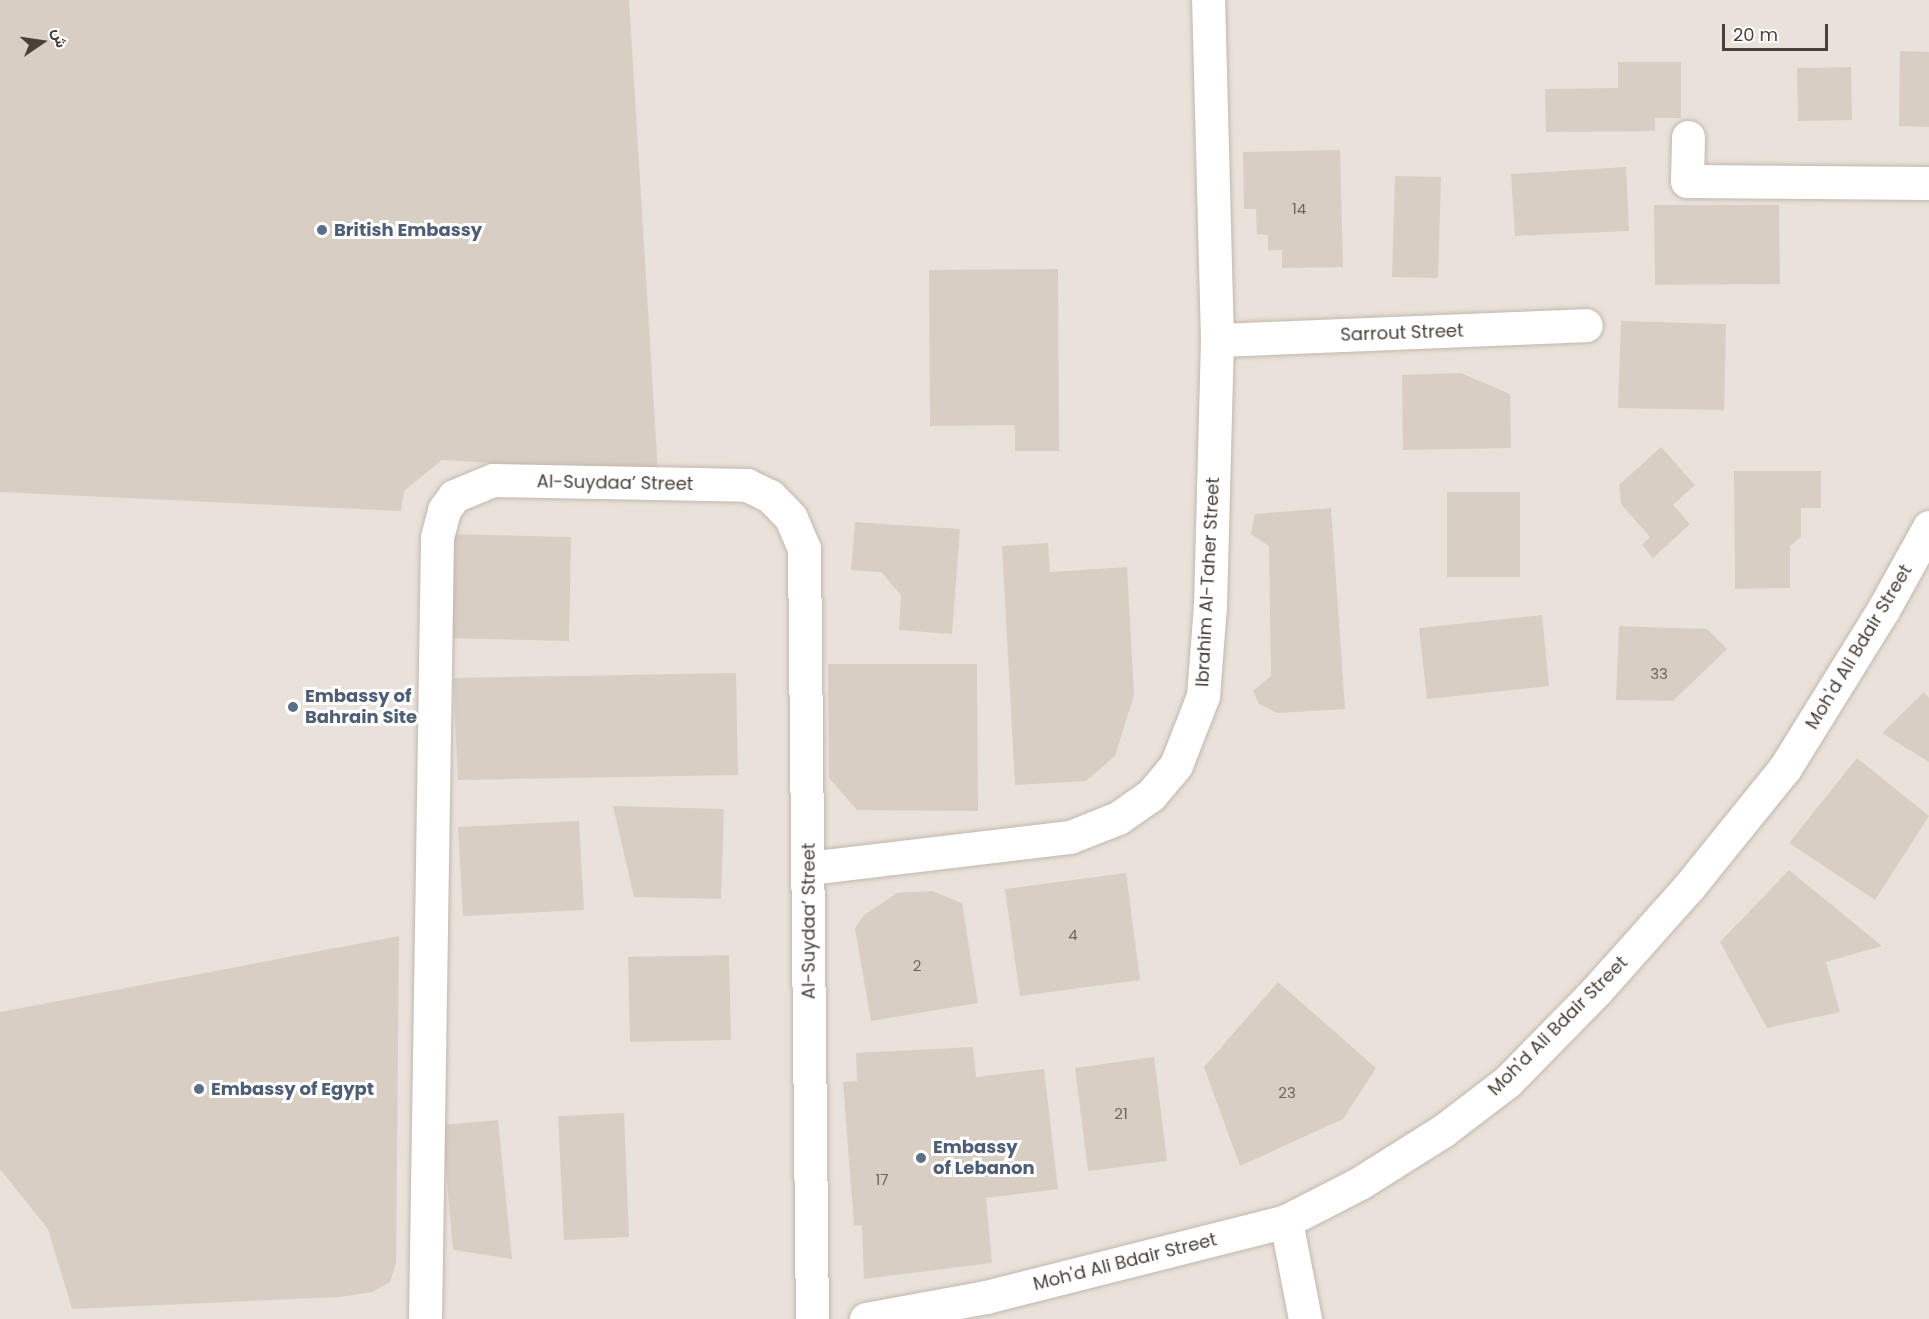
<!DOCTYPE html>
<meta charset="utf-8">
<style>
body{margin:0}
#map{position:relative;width:1929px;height:1319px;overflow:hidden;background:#f5f1eb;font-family:Poppins,Vazirmatn,sans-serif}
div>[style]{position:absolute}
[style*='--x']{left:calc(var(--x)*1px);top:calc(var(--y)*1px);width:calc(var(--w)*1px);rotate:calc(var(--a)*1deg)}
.residential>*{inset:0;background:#e9e2da}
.building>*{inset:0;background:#d9cec4}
.roads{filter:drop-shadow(0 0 2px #c1b7ae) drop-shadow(0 0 2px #c1b7ae)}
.minor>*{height:33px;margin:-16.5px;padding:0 16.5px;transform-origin:16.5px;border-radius:16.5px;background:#fff}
.dots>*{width:16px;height:16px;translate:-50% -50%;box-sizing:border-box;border:3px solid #fff;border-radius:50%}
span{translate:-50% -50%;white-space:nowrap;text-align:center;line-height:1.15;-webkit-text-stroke:6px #fff;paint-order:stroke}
.number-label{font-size:15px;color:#6d645c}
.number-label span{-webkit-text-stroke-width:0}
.service-label{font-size:18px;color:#4e5e75;font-weight:700}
.left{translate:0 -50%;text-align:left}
.street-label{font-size:18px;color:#494039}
.north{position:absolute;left:12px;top:12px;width:60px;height:60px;-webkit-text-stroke:4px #fff;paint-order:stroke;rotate:77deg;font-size:16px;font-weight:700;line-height:24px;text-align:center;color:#494039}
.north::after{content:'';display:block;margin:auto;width:21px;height:27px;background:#494039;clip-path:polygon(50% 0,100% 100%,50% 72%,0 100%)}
.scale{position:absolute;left:1722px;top:24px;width:106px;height:27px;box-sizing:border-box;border:3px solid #494039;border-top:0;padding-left:8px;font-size:18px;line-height:21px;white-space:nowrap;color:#494039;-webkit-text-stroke:4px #fff;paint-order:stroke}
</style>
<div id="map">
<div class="residential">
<div style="clip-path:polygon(0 0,1929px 0,1929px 1319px,0 1319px)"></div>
</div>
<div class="building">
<div style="clip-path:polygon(0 0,629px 0,658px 473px,442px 460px,404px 491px,401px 511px,0 492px)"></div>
<div style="clip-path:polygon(1900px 51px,1929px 52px,1929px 127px,1899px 126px)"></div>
<div style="clip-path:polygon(1618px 62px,1681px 62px,1681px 118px,1655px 118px,1655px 131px,1546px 132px,1545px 89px,1618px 88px)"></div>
<div style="clip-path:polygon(1851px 67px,1852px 120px,1798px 121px,1797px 68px)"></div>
<div style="clip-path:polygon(1340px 150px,1343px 267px,1282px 268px,1282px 250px,1268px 250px,1268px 235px,1257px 234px,1256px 209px,1244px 209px,1243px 152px)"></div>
<div style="clip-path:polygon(1626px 167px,1629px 231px,1515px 236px,1511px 174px)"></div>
<div style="clip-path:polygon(1395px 176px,1441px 177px,1438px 278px,1392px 277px)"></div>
<div style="clip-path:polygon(1654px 205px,1779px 205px,1780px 284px,1655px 285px)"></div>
<div style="clip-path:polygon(1058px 269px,1059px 451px,1015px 451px,1015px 425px,930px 426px,929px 270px)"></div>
<div style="clip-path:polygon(1621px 321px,1726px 324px,1724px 410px,1618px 408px)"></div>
<div style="clip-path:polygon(1461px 373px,1510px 394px,1511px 448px,1403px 450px,1402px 375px)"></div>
<div style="clip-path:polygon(1661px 447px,1695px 485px,1673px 505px,1690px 524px,1653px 558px,1642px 545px,1650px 537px,1621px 504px,1619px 485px)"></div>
<div style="clip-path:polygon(1734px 471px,1821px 471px,1821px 508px,1801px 508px,1801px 537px,1790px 546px,1790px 588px,1735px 589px)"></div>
<div style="clip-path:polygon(1447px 492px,1520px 492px,1520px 577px,1447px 577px)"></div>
<div style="clip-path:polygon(1331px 508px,1345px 709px,1277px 713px,1259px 704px,1253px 691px,1271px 676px,1269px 546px,1251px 534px,1255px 514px)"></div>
<div style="clip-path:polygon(855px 522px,960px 529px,952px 634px,899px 630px,901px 595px,881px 572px,851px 570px)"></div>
<div style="clip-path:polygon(446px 534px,571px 537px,569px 641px,444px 638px)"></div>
<div style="clip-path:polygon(1048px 543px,1050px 572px,1127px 567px,1134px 695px,1115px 756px,1086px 781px,1015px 785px,1002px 546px)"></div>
<div style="clip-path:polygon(1542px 615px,1549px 686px,1427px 699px,1419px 628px)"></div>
<div style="clip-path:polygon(1619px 626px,1707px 629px,1727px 649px,1673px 701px,1616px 700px)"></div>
<div style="clip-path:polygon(828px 664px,977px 664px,978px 811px,857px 810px,829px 778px)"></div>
<div style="clip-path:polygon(736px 673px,738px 775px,458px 780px,453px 678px)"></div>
<div style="clip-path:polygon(1924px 692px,1929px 698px,1929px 762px,1882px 733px)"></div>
<div style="clip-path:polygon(1857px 758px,1929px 816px,1875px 900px,1789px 843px)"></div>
<div style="clip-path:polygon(613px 806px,724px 809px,721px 899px,634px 897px)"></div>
<div style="clip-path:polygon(579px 821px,584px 910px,463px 916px,458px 827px)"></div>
<div style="clip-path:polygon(1789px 870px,1882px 946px,1826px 962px,1840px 1012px,1767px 1028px,1720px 942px)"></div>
<div style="clip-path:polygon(1126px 873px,1140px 980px,1020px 996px,1005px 889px)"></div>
<div style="clip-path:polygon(932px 891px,962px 903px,978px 1003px,871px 1021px,855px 928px,864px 915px,897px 893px)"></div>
<div style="clip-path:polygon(399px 936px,396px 1264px,390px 1282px,372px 1292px,340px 1297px,72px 1309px,48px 1229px,0 1169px,0 1012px)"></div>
<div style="clip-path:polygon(729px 955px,731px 1040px,630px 1042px,628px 957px)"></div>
<div style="clip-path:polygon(1278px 982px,1376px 1068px,1343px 1119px,1240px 1166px,1204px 1067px)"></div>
<div style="clip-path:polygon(973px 1047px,976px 1077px,1044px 1069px,1058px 1189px,986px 1198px,992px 1263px,864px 1279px,862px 1225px,854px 1226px,843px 1082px,857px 1081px,856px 1053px)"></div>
<div style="clip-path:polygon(1154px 1057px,1167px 1161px,1088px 1171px,1075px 1068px)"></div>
<div style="clip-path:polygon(624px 1113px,629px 1237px,564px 1240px,558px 1116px)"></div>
<div style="clip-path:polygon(498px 1120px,512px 1259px,453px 1250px,442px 1125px)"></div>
</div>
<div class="roads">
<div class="minor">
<div style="--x:1688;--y:137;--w:44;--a:91.3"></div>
<div style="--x:1687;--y:181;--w:242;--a:0.5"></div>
<div style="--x:1217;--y:340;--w:369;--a:-2.3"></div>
<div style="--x:809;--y:868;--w:263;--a:-6.8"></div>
<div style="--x:1070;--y:837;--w:52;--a:-21.6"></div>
<div style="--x:1118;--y:818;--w:40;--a:-34.9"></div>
<div style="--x:1151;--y:795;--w:39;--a:-50"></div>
<div style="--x:1176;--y:765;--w:74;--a:-68.6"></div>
<div style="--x:1203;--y:696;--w:90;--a:-85.6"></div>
<div style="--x:1210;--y:606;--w:266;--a:-88.5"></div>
<div style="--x:1217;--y:340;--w:340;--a:-91.5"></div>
<div style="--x:1286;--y:1221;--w:100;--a:79"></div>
<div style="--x:425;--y:1319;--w:782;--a:-89.12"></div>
<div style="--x:437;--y:537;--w:28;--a:-75"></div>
<div style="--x:444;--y:510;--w:17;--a:-54"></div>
<div style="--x:454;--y:496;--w:42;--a:-22.3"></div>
<div style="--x:493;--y:480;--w:254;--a:1.1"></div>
<div style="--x:747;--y:485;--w:25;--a:26"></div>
<div style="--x:770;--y:496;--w:30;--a:46"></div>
<div style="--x:791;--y:518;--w:33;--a:67"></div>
<div style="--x:804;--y:548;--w:771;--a:89.41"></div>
<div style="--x:866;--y:1319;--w:122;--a:-10.4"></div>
<div style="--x:986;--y:1297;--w:309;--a:-14.2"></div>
<div style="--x:1286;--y:1221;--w:83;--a:-27.2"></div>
<div style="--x:1360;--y:1183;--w:99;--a:-32.2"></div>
<div style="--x:1444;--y:1130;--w:81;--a:-37.4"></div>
<div style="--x:1508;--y:1081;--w:127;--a:-45.6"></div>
<div style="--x:1597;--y:990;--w:137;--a:-48.3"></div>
<div style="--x:1688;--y:888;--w:154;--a:-51.1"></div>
<div style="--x:1785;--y:768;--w:186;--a:-58.2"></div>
<div style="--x:1883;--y:610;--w:95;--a:-61"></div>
</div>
</div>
<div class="dots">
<div style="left:322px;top:230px;background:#5c6f8a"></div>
<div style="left:293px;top:707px;background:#5c6f8a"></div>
<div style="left:199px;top:1089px;background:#5c6f8a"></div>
<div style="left:921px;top:1158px;background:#5c6f8a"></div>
</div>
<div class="number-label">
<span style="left:1299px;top:209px">14</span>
<span style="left:1659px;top:674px">33</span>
<span style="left:1073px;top:935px">4</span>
<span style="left:917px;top:966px">2</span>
<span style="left:1287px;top:1093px">23</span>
<span style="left:1121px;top:1114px">21</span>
<span style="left:882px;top:1180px">17</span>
</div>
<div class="service-label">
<span class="left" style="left:334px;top:230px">British Embassy</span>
<span class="left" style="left:305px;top:707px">Embassy of<br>Bahrain Site</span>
<span class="left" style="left:211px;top:1089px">Embassy of Egypt</span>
<span class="left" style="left:933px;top:1158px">Embassy<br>of Lebanon</span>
</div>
<div class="street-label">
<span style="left:1402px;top:333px;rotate:-2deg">Sarrout Street</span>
<span style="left:615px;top:483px;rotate:1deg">Al-Suydaa’ Street</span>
<span style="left:1208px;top:582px;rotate:-87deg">Ibrahim Al-Taher Street</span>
<span style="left:1859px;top:647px;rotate:-59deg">Moh'd Ali Bdair Street</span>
<span style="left:809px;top:921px;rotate:-90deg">Al-Suydaa’ Street</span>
<span style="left:1558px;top:1026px;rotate:-45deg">Moh'd Ali Bdair Street</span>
<span style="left:1125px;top:1262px;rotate:-14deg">Moh'd Ali Bdair Street</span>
</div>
<div class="north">ش</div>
<div class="scale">20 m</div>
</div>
